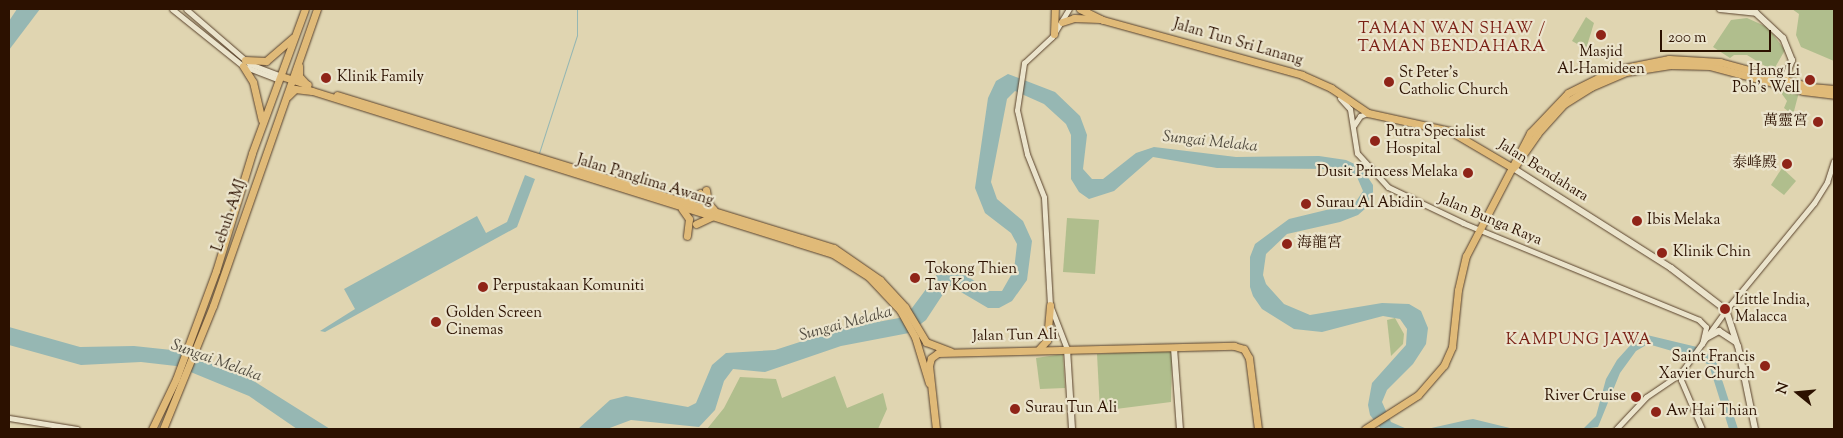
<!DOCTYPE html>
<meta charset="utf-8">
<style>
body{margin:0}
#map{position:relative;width:1843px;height:438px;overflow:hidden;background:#e0d5b1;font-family:"Sorts Mill Goudy","Noto Serif SC",serif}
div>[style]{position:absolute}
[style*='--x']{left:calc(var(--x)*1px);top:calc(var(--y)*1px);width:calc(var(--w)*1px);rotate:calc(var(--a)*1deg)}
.green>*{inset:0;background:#b0be8d}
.water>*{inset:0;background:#96b7b3}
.stream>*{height:1px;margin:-0.5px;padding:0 0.5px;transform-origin:0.5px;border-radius:0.5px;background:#96b7b3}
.roads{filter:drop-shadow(0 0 1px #59422c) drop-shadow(0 0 1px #59422c)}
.tertiary>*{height:5px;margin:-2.5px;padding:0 2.5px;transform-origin:2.5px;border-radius:2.5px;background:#ebe4cc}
.secondary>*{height:6px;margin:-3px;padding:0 3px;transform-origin:3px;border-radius:3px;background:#ebe4cc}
.primary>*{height:7px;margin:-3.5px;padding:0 3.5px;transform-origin:3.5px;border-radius:3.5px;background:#e0ba78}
.trunk>*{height:7px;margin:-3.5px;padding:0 3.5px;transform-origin:3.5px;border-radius:3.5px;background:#e0ba78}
.dots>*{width:14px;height:14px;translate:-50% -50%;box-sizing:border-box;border:2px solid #ebe4cc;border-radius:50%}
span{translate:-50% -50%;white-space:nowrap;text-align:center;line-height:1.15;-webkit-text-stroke:4.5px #ebe4cc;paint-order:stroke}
.street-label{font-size:15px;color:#2c1100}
.poi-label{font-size:15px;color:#2c1100}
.right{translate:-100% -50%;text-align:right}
.left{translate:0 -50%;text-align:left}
.neighbourhood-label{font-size:16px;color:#7a1f14;letter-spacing:1px}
.water-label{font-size:16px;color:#514b3f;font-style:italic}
.frame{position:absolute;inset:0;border:10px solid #2c1100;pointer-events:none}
.north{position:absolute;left:1773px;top:368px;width:50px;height:50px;-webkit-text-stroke:4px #ebe4cc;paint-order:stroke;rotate:287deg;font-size:14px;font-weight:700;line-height:20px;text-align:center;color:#2c1100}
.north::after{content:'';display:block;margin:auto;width:18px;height:22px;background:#2c1100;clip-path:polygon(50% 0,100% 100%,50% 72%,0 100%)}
.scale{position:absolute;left:1660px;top:30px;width:111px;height:22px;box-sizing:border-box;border:2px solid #2c1100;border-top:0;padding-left:6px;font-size:15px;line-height:18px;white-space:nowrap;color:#2c1100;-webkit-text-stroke:4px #ebe4cc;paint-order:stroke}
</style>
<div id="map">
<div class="green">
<div style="clip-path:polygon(1792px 9px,1834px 9px,1834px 61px,1801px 47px,1796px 35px,1799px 14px)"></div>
<div style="clip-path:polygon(1586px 17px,1594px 23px,1586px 49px,1572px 41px)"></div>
<div style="clip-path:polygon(1747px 18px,1767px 27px,1785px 50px,1773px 71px,1747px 55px,1734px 55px,1730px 58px,1713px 47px,1731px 20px)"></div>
<div style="clip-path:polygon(1781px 87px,1799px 92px,1793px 115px,1784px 108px,1787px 101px,1779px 90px)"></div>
<div style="clip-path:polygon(1782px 168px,1796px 181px,1784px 195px,1771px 185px)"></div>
<div style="clip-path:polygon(1067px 218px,1099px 220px,1095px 274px,1063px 272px)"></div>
<div style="clip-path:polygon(1395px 318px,1404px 334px,1403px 344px,1391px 356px,1387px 320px)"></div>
<div style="clip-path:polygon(1172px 350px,1171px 402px,1100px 411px,1097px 354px)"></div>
<div style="clip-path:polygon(1063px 354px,1065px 388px,1040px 389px,1036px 358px)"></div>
<div style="clip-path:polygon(835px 376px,847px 408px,883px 393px,887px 409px,878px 429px,707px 429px,724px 408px,740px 377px,776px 379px,782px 398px)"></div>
</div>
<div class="water">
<div style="clip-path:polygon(17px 9px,40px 9px,9px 50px,9px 21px)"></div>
<div style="clip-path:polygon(1008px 74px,1055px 92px,1080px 116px,1087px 135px,1083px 169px,1092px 179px,1103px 179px,1136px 153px,1154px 147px,1236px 157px,1319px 156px,1346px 160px,1361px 167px,1373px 185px,1373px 197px,1366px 208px,1358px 215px,1340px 222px,1287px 234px,1266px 254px,1263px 275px,1266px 284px,1284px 304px,1310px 315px,1382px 303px,1409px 304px,1421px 311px,1428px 328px,1426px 344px,1413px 364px,1387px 390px,1382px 402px,1391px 422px,1407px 429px,1381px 429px,1370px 415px,1368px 405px,1372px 383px,1406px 345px,1407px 329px,1400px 319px,1383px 316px,1322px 332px,1294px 329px,1262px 309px,1253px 296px,1250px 287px,1250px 257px,1255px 244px,1289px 219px,1355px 203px,1363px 191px,1357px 177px,1333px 169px,1217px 168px,1153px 157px,1114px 191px,1089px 199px,1079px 192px,1071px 179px,1071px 135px,1066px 124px,1044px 104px,1015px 91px,1007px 99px,991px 182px,997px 199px,1023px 221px,1032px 241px,1027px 280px,1012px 301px,999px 308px,988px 308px,949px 285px,926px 320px,909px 333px,841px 346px,765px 372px,733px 369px,724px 381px,715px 410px,699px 427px,631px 420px,607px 429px,578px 429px,610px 400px,626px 396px,688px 407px,696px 403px,712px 365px,726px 353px,775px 350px,840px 329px,899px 318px,912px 308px,941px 269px,966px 275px,989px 291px,1002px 291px,1014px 270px,1017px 244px,1011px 233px,985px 213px,975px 188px,988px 98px,996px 81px)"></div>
<div style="clip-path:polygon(525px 175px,535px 179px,517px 227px,325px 332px,320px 331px,355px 309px,344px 289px,477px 216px,486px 233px,507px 222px)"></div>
<div style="clip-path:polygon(9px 327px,80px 347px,134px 346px,181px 351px,252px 380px,330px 429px,297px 429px,249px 396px,176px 366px,141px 362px,81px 365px,9px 345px)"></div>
<div style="clip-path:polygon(1647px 335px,1697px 347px,1715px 358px,1738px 429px,1729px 429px,1709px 365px,1696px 358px,1648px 344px,1636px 351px,1620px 373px,1598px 427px,1583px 429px,1596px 416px,1606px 379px,1617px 360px,1635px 340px)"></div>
<div style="clip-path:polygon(1473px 419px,1514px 429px,1427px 429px,1467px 420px)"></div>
</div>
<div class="stream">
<div style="--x:539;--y:153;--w:124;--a:-72.1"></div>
<div style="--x:577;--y:35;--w:26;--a:-90"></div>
</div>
<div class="roads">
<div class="tertiary">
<div style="--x:172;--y:9;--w:91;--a:38.8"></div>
<div style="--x:243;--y:66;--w:39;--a:21"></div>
<div style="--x:186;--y:9;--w:84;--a:40.7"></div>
<div style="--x:250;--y:64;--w:33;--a:21"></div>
<div style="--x:1340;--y:98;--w:15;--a:48"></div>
<div style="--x:1350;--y:109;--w:45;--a:81"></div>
<div style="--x:1357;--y:153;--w:46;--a:47.6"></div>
<div style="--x:1388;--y:187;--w:83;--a:25.6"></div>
<div style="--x:1463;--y:223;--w:255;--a:22.3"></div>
<div style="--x:1699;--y:320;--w:10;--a:45"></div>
<div style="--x:1706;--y:327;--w:17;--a:103"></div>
<div style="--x:1354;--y:125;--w:11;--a:-56"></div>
<div style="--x:1360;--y:116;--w:9;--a:-21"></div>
<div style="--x:1067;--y:349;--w:47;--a:-111.1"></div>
<div style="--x:1050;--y:305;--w:108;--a:-93.2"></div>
<div style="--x:1044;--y:197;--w:46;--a:-111.6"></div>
<div style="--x:1027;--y:154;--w:45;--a:-102.8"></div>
<div style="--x:1017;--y:110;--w:48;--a:-81.5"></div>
<div style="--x:1024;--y:63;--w:38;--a:-43"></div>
<div style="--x:1052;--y:37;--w:33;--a:-59"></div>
<div style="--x:1682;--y:371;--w:9;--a:96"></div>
<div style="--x:1681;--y:380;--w:53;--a:66.8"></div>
<div style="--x:9;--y:418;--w:69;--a:9.2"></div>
<div style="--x:1616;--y:429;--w:44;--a:-46.8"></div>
<div style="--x:1646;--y:397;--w:41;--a:-34.1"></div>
<div style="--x:1680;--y:374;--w:79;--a:-54.3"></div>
<div style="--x:1726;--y:310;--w:139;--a:-50.6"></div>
<div style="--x:1814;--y:203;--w:25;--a:-58"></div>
<div style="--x:1827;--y:182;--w:22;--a:-72"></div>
</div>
<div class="secondary">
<div style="--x:1720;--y:9;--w:36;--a:6"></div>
<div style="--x:1756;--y:13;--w:37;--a:43"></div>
<div style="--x:1783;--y:38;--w:24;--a:68"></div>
<div style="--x:1792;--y:60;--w:25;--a:111"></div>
<div style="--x:1513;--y:168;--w:187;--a:32.3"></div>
<div style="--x:1671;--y:268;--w:69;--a:37.4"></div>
<div style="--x:1726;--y:310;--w:38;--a:72"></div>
<div style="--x:1738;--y:346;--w:85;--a:78.4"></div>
<div style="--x:1706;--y:338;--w:15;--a:-28"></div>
<div style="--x:1719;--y:331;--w:20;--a:33"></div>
<div style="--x:1174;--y:348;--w:81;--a:85.8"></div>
<div style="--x:1067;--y:349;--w:80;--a:86.4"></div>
</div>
<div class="primary">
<div style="--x:1080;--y:9;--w:25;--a:26"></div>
<div style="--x:1103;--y:20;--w:206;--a:15.4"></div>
<div style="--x:1302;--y:75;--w:32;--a:24"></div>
<div style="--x:1331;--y:88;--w:45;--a:34"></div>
<div style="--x:1368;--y:113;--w:84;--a:12.4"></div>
<div style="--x:1450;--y:131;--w:73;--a:30.4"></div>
<div style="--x:1062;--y:22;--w:13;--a:-18"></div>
<div style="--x:1074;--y:18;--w:26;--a:2"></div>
<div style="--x:1054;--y:34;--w:25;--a:-88"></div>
<div style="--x:281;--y:76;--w:28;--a:18"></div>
<div style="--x:306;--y:89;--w:552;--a:17.38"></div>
<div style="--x:833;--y:254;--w:43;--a:32.6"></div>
<div style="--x:869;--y:277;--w:45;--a:46.8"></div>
<div style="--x:900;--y:310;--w:31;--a:61"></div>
<div style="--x:915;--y:337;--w:48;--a:73.1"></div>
<div style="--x:337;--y:95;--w:520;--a:17.11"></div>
<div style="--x:834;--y:248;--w:56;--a:34.8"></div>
<div style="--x:880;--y:280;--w:37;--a:47"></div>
<div style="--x:905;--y:307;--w:41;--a:59"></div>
<div style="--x:926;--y:342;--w:26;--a:21"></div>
<div style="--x:1515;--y:166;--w:39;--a:-55"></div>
<div style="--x:1537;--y:134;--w:40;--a:-48"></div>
<div style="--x:1564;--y:104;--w:32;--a:-32"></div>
<div style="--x:1591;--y:87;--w:38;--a:-23"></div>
<div style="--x:1626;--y:72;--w:45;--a:-9"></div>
<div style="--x:1670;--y:65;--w:40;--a:1.4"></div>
<div style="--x:1710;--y:66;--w:96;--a:15"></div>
<div style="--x:1803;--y:91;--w:31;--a:7"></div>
<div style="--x:706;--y:190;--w:13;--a:81"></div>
<div style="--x:708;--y:203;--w:9;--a:49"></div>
<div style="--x:682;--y:201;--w:10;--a:-11"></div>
<div style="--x:692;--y:199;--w:10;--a:-37"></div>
<div style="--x:682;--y:209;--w:12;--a:55"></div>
<div style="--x:689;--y:219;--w:17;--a:97"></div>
<div style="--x:696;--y:224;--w:17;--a:-25"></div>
<div style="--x:1039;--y:349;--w:12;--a:-48"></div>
<div style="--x:1047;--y:340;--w:35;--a:-85"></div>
<div style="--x:936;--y:429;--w:63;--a:-96.3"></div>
<div style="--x:929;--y:366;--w:8;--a:-76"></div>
<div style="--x:931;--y:358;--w:9;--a:-36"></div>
<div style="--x:938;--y:353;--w:296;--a:-1.4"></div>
<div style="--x:1234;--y:346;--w:10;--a:17"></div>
<div style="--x:1244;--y:349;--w:10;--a:61"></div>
<div style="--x:1249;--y:358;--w:72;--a:82.8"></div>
<div style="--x:1365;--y:429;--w:63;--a:-32.7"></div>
<div style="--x:1418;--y:395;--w:40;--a:-49"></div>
<div style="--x:1444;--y:365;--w:20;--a:-66"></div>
<div style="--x:1452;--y:347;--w:57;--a:-84"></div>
<div style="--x:1458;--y:290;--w:35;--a:-77"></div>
<div style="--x:1466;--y:256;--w:139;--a:-62.5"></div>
<div style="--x:1530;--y:133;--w:55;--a:-46.5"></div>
<div style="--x:1568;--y:93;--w:51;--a:-26.6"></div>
<div style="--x:1614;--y:70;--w:56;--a:-11.3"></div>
<div style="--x:1669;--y:59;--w:51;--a:3.4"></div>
<div style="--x:1720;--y:62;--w:94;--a:15.4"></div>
<div style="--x:1811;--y:87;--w:23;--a:5"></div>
</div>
<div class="trunk">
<div style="--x:245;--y:60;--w:21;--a:3"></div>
<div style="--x:266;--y:61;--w:35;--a:-41"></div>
<div style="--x:243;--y:66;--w:19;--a:58"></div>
<div style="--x:253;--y:82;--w:39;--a:77"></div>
<div style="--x:299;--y:66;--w:10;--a:90"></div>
<div style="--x:299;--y:76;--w:12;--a:48"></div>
<div style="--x:288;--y:96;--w:10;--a:-45"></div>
<div style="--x:295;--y:89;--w:17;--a:7"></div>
<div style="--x:152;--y:429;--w:55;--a:-64.4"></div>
<div style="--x:176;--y:379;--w:115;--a:-69.7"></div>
<div style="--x:216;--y:271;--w:123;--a:-73"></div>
<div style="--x:252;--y:153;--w:153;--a:-69.8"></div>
<div style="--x:163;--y:429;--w:133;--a:-67.9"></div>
<div style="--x:213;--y:306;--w:315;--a:-70.7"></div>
</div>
</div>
<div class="dots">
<div style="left:1601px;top:35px;background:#8f2418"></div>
<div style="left:326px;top:78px;background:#8f2418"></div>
<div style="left:1810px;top:80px;background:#8f2418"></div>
<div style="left:1389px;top:82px;background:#8f2418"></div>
<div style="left:1818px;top:122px;background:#8f2418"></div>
<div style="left:1375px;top:141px;background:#8f2418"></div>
<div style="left:1787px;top:164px;background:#8f2418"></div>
<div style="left:1468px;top:173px;background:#8f2418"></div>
<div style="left:1306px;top:204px;background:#8f2418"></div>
<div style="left:1637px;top:221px;background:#8f2418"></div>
<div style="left:1287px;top:244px;background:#8f2418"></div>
<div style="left:1662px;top:253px;background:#8f2418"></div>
<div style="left:915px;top:278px;background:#8f2418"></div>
<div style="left:483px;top:287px;background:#8f2418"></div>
<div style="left:1725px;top:309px;background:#8f2418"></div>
<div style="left:436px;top:322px;background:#8f2418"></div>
<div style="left:1765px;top:366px;background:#8f2418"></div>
<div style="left:1636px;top:397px;background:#8f2418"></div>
<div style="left:1015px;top:409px;background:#8f2418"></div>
<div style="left:1656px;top:412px;background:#8f2418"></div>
</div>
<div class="street-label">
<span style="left:1238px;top:43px;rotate:16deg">Jalan Tun Sri Lanang</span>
<span style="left:1543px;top:171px;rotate:32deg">Jalan Bendahara</span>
<span style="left:645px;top:181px;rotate:17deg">Jalan Panglima Awang</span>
<span style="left:230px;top:216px;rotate:-71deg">Lebuh AMJ</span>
<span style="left:1490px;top:220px;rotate:23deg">Jalan Bunga Raya</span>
<span style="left:1015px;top:336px;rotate:-1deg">Jalan Tun Ali</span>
</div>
<div class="poi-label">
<span style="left:1601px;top:61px">Masjid<br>Al-Hamideen</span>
<span class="right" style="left:1800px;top:80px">Hang Li<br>Poh's Well</span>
<span class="left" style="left:1399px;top:82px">St Peter's<br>Catholic Church</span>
<span class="left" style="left:337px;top:78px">Klinik Family</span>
<span class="right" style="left:1808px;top:122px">萬靈宮</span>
<span class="left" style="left:1386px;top:141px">Putra Specialist<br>Hospital</span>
<span class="right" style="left:1777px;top:164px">泰峰殿</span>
<span class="right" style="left:1458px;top:173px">Dusit Princess Melaka</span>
<span class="left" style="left:1316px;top:204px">Surau Al Abidin</span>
<span class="left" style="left:1647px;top:221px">Ibis Melaka</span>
<span class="left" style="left:1297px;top:244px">海龍宮</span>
<span class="left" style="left:1673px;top:253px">Klinik Chin</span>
<span class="left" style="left:925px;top:278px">Tokong Thien<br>Tay Koon</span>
<span class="left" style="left:493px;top:287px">Perpustakaan Komuniti</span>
<span class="left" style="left:1735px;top:309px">Little India,<br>Malacca</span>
<span class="left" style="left:446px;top:322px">Golden Screen<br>Cinemas</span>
<span class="right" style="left:1755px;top:366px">Saint Francis<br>Xavier Church</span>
<span class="right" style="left:1626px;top:397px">River Cruise</span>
<span class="left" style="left:1025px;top:409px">Surau Tun Ali</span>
<span class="left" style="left:1666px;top:412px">Aw Hai Thian</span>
</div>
<div class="neighbourhood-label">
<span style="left:1452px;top:39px">TAMAN WAN SHAW /<br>TAMAN BENDAHARA</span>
<span style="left:1579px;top:341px">KAMPUNG JAWA</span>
</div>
<div class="water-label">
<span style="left:1210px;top:143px;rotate:6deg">Sungai Melaka</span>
<span style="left:846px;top:325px;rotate:-15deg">Sungai Melaka</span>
<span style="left:216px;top:362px;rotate:20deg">Sungai Melaka</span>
</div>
<div class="frame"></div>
<div class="north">N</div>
<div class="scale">200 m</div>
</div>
